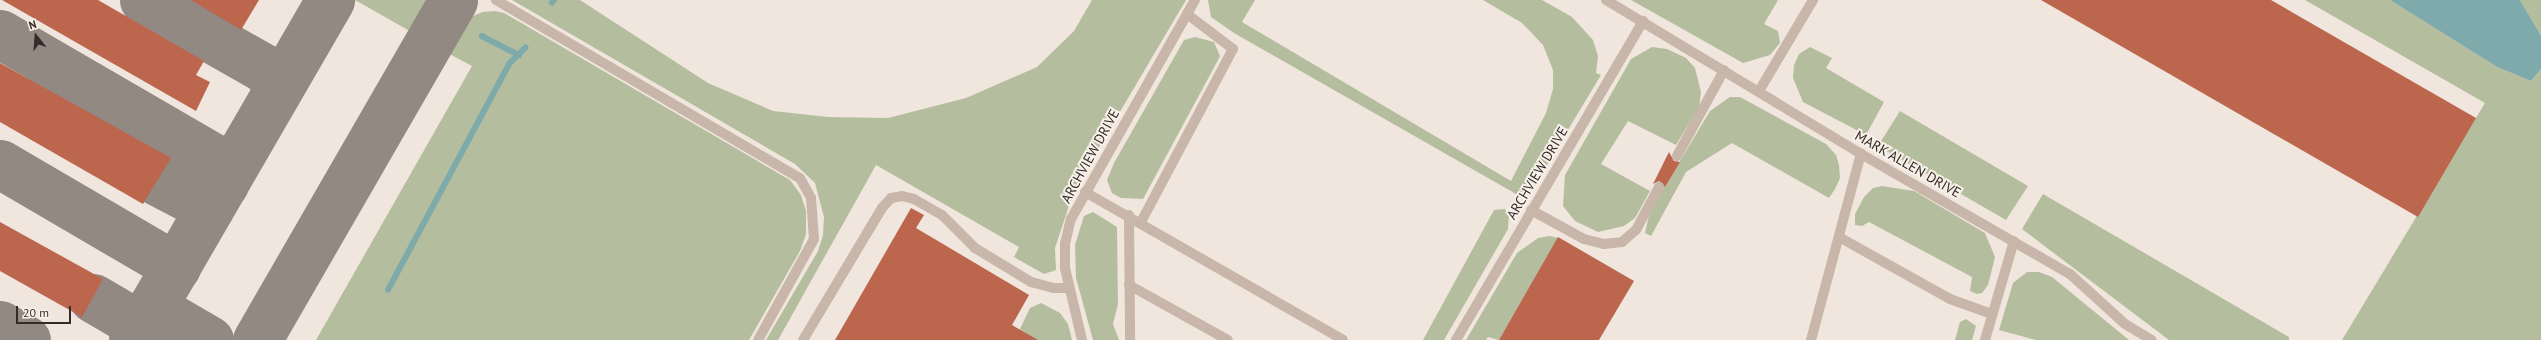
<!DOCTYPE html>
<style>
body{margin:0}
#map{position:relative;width:2541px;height:340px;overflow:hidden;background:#f0e6dd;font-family:"PT Sans",sans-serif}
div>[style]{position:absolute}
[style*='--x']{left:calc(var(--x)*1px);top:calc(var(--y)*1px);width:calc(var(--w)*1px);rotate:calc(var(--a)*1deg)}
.green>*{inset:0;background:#b4be9e}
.water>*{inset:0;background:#7eaaab}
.stream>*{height:5.5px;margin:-2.75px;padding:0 2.75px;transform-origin:2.75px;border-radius:2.75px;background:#7eaaab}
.taxiway>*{height:49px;margin:-24.5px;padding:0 24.5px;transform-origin:24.5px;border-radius:24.5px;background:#928983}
.building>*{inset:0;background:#bc664e}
.minor>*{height:10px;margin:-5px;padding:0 5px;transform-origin:5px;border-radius:5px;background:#c7b6a9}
span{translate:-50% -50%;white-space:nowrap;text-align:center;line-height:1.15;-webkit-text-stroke:4px #f8f1e9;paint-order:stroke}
.street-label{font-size:14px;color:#352c29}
.north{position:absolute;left:16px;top:16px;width:40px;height:40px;-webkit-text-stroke:3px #f8f1e9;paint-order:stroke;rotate:343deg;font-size:11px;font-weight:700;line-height:16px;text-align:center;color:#352c29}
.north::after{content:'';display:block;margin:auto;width:14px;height:18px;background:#352c29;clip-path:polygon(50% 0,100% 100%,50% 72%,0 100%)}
.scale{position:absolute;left:16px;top:306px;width:55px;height:18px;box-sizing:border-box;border:2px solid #352c29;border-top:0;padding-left:5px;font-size:12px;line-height:14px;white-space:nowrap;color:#352c29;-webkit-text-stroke:3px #f8f1e9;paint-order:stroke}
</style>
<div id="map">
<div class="green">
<div style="clip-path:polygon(355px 0,432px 0,415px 34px)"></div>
<div style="clip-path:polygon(512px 0,580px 0,708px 83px,773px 111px,828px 117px,888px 118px,966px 98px,1037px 67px,1074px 31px,1092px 0,1186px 0,1075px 188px,1055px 248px,1056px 270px,1044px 274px,1014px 257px,1019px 247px,876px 165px,778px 340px,766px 340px,818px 251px,823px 235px,824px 217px,815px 183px,795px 164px)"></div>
<div style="clip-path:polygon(1208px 0,1255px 0,1242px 22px,1511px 181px,1546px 113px,1553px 89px,1553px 70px,1543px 45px,1522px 23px,1483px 0,1542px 0,1572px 17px,1593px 40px,1598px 56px,1596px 73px,1601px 75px,1533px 188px,1522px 195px,1516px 194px,1234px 33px,1211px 17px)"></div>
<div style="clip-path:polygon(1631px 0,1778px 0,1764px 24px,1778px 31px,1780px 43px,1770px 55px,1743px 63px)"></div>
<div style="clip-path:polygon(2305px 0,2390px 0,2497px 67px,2531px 81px,2541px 69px,2541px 340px,2342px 340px,2485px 103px)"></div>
<div style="clip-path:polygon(2520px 0,2541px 0,2541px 37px)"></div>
<div style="clip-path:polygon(495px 11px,504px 13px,790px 180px,801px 195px,806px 211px,806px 234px,800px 251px,749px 340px,316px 340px,472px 66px,442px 50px,457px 24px,465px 19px,483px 12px)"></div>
<div style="clip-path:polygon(1195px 37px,1214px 42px,1220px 56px,1217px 62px,1143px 199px,1121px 198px,1112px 193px,1107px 180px,1114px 163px,1184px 40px)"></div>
<div style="clip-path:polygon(1652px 47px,1667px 49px,1686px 58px,1695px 68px,1701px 92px,1699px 107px,1676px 145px,1628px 121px,1601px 164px,1650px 191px,1635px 218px,1624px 226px,1598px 232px,1575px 221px,1563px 206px,1565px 175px,1631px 59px)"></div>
<div style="clip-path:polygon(1810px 47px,1832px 58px,1826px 68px,1884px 102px,1866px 135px,1803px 102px,1793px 78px,1794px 65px,1799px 54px)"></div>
<div style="clip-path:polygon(1730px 97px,1740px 97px,1826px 144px,1836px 155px,1839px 165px,1840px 178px,1835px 189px,1829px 198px,1732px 143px,1686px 172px,1651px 236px,1645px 233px,1650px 211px,1710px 111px)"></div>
<div style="clip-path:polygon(1900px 111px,2028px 186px,2006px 220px,1878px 146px)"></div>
<div style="clip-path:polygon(1882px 186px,1914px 191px,1985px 233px,1995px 257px,1988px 285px,1982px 293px,1977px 294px,1970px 291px,1972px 277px,1869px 222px,1862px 226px,1855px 225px,1855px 214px,1864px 197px,1873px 188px)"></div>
<div style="clip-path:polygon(2043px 194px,2289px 337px,2289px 340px,2169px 340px,2022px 229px)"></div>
<div style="clip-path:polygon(1505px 209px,1509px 214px,1508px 229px,1444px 340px,1423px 340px,1494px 210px)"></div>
<div style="clip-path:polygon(1093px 212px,1117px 227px,1118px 304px,1113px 324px,1119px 340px,1093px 340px,1076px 278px,1075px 245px,1084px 216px)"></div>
<div style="clip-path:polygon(1550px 236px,1558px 238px,1499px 340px,1488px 337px,1486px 340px,1466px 340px,1517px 253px,1538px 238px)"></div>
<div style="clip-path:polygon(2027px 272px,2039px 272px,2052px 277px,2129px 340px,2036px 340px,1999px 330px,2013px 283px)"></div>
<div style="clip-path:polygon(1041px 303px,1060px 313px,1068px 324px,1072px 340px,1031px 340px,1032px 337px,1020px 329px,1030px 308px)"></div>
<div style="clip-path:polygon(1966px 319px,1976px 326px,1972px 340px,1955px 340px,1960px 322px)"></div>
</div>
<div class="water">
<div style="clip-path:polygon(2390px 0,2520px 0,2541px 36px,2541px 69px,2531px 81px,2497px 67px)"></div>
</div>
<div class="stream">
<div style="--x:552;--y:3;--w:4;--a:-56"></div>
<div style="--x:482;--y:36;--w:42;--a:27.2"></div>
<div style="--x:388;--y:290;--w:256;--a:-61.8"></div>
<div style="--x:509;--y:64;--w:23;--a:-45"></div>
</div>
<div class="taxiway">
<div style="--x:144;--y:0;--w:142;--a:29.6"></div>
<div style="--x:267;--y:70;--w:15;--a:58"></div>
<div style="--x:275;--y:83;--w:10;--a:84"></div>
<div style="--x:0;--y:34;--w:247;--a:30.1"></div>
<div style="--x:214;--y:158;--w:17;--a:57"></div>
<div style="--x:223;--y:172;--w:12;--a:85"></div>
<div style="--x:0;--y:164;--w:204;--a:30.3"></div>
<div style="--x:157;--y:181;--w:59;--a:27.4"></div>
<div style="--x:93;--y:298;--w:56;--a:30.3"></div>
<div style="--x:152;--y:307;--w:66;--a:30.1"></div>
<div style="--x:0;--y:325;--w:30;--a:30"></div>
<div style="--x:133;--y:340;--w:393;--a:-59.9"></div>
<div style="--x:257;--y:340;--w:392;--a:-60"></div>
</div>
<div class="building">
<div style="clip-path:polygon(2px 0,98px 0,204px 61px,196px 75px,210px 82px,196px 111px)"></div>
<div style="clip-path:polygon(191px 0,259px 0,241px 30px)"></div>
<div style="clip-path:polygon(2041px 0,2271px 0,2476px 118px,2418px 217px)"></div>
<div style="clip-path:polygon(0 63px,171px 158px,143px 204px,0 122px)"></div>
<div style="clip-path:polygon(1669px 152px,1674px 161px,1680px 162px,1665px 187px,1659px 181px,1653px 184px)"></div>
<div style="clip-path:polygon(911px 208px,924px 215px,916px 228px,1029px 295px,1012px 325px,1038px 340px,835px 340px)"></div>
<div style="clip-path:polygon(0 222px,103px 279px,82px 317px,0 271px)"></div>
<div style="clip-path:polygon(1558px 237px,1634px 281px,1599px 340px,1499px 340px)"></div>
</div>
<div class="minor">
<div style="--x:496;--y:0;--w:352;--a:30.4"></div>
<div style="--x:800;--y:178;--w:23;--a:61"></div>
<div style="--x:811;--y:198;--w:41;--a:85.8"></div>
<div style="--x:814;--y:239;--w:115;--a:119"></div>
<div style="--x:1606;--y:0;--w:298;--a:31.1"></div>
<div style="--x:1861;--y:154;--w:241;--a:29.9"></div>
<div style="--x:2070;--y:274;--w:74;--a:42.3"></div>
<div style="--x:2125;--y:324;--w:31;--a:31"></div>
<div style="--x:1759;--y:91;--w:106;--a:-59.3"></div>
<div style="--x:1677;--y:156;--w:98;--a:-61.3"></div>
<div style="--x:1085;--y:192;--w:297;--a:29.8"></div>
<div style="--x:1531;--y:210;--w:60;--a:28.7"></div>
<div style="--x:1584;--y:239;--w:21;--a:14"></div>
<div style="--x:1604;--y:244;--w:18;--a:-6"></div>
<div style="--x:1622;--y:242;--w:18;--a:-41"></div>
<div style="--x:1636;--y:230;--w:49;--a:-61.9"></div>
<div style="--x:1129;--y:215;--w:125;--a:89.5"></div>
<div style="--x:1141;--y:222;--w:196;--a:-62"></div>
<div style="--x:1233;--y:49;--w:58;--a:-142.7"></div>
<div style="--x:1839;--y:237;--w:127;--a:29.2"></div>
<div style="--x:1950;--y:299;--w:45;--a:19.7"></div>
<div style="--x:1129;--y:285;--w:113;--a:29.1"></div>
<div style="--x:803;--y:340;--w:154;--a:-59.1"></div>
<div style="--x:882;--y:208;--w:13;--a:-48"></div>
<div style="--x:891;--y:198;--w:11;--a:-10"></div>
<div style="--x:902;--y:196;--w:12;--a:14"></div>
<div style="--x:914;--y:199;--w:32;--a:30"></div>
<div style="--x:942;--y:215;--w:47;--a:45"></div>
<div style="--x:975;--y:248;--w:66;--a:31.3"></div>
<div style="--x:1031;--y:282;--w:23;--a:15"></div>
<div style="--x:1053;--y:288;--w:15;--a:0"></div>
<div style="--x:1082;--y:340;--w:74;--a:-103.3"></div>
<div style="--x:1065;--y:268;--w:24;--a:-90"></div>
<div style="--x:1065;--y:244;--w:26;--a:-77"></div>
<div style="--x:1071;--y:219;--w:252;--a:-60.5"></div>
<div style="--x:1456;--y:340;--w:370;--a:-59.6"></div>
<div style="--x:1811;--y:340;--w:193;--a:-75"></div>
<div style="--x:1985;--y:340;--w:103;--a:-73.7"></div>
</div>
<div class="street-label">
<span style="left:1090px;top:156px;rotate:-61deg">ARCHVIEW DRIVE</span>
<span style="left:1908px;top:164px;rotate:30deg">MARK ALLEN DRIVE</span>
<span style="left:1537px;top:173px;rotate:-59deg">ARCHVIEW DRIVE</span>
</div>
<div class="north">N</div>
<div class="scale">20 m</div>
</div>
